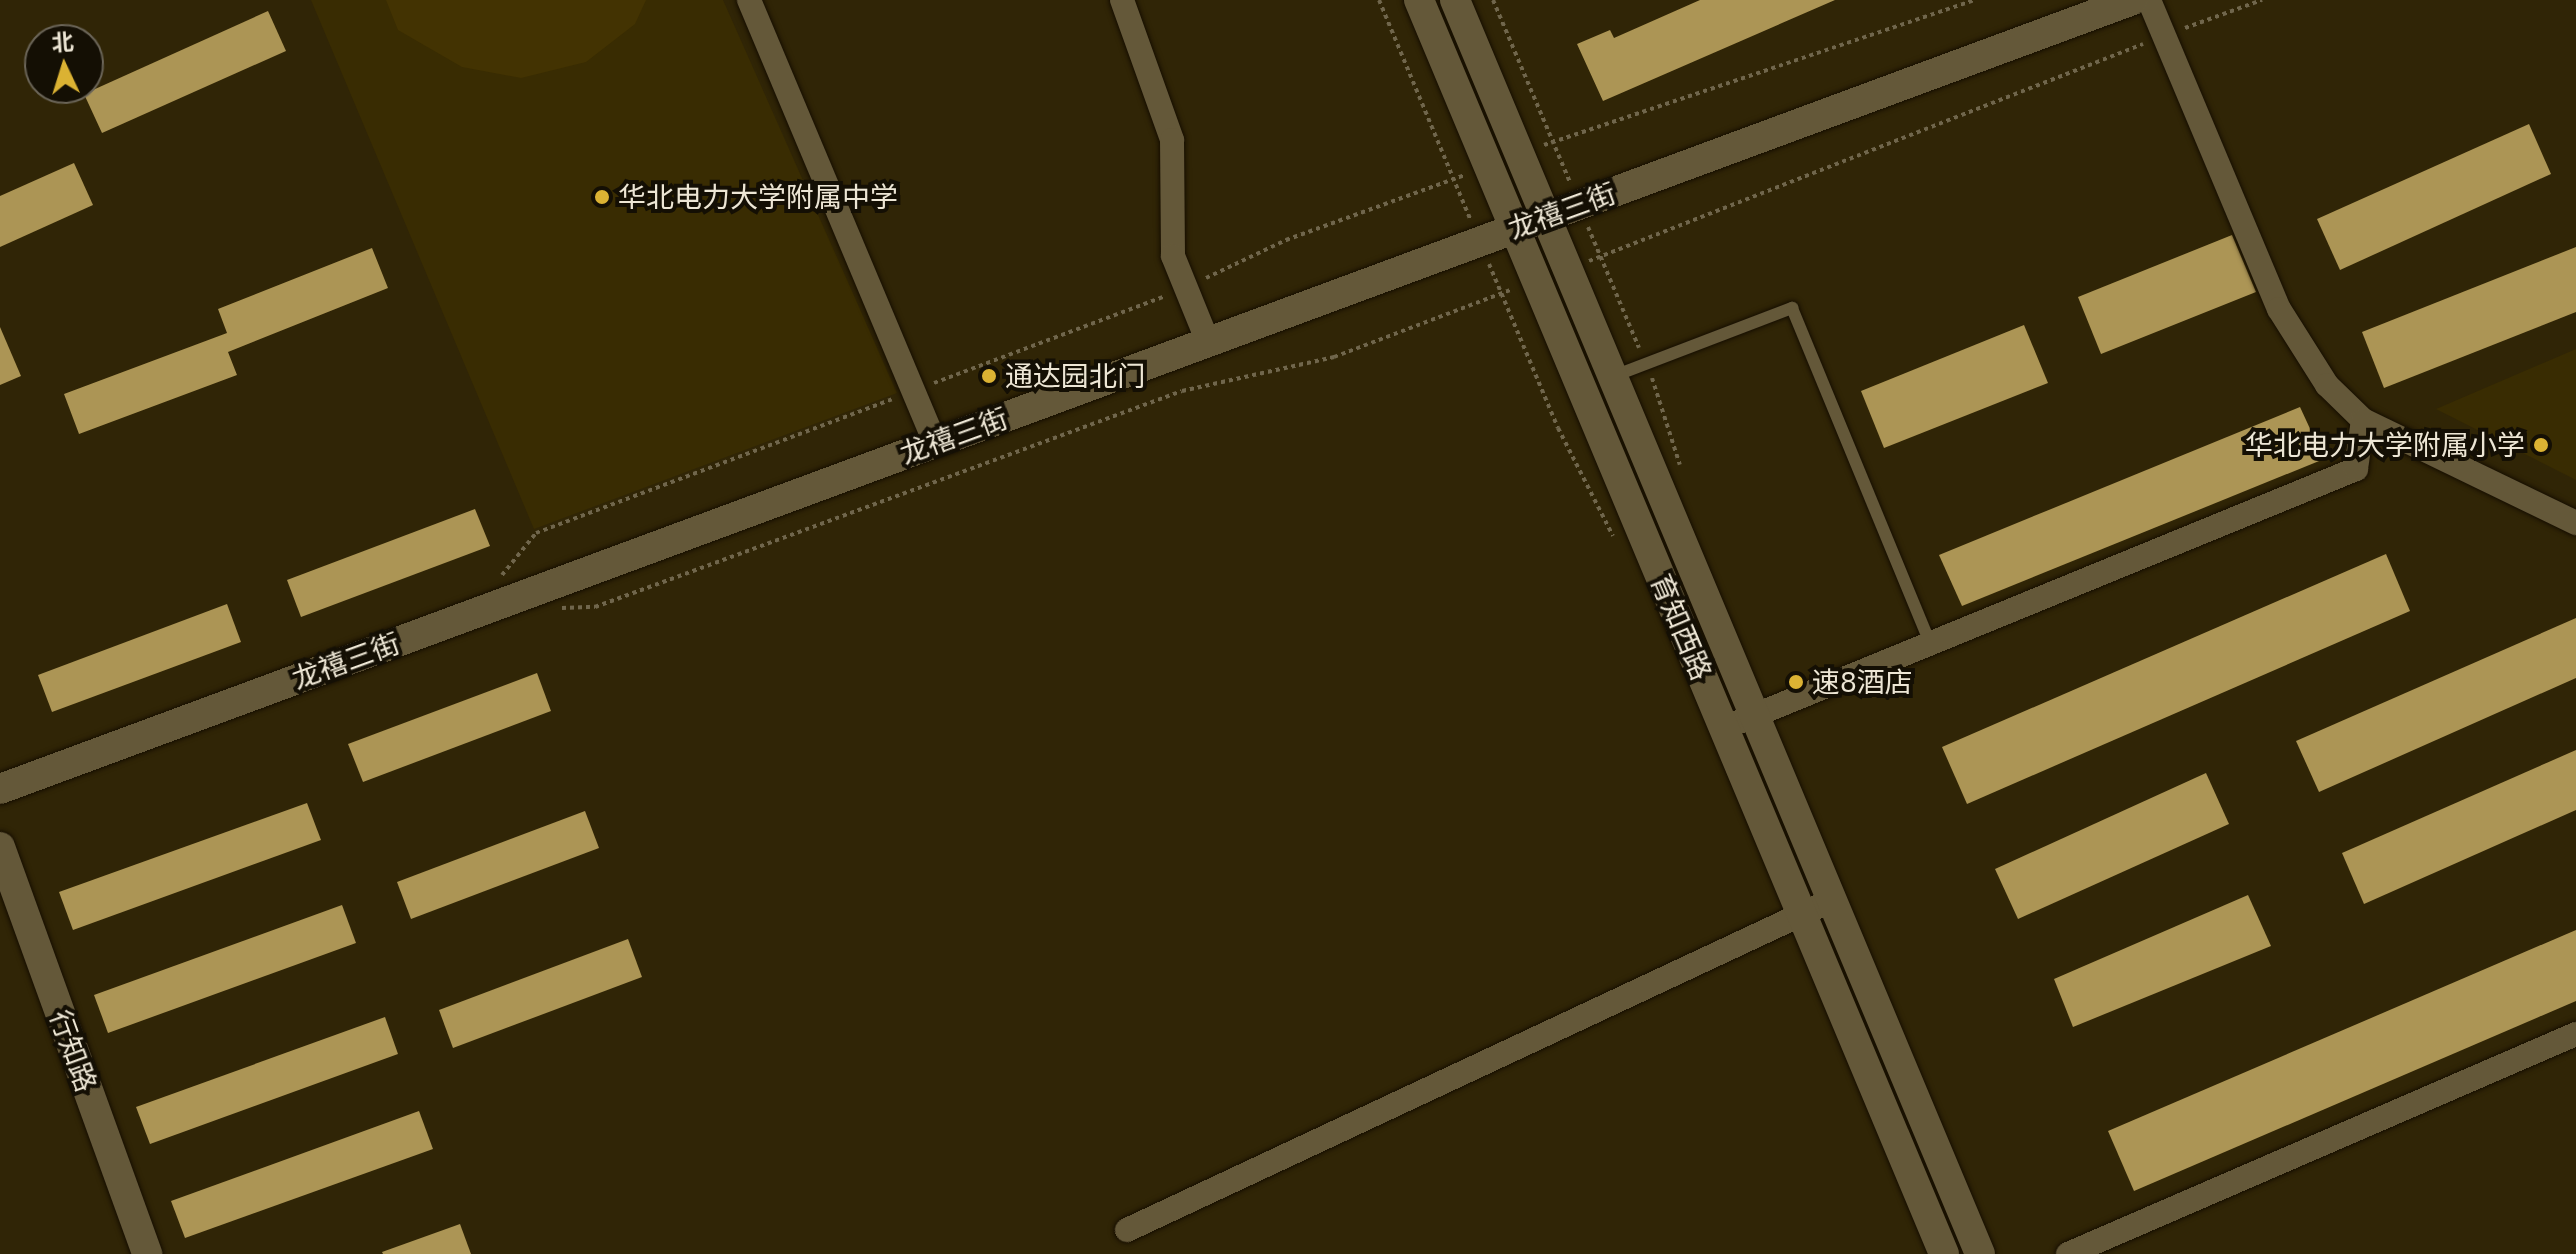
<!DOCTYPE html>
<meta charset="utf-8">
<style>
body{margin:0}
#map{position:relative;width:2576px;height:1254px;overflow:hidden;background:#302506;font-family:"IBM Plex Sans","Noto Sans SC",sans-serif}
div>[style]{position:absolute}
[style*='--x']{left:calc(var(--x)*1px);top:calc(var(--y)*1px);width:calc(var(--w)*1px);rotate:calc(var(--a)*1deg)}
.built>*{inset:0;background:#392c02}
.green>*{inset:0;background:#433302}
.building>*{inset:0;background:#ac9555}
.path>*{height:4px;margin-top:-2px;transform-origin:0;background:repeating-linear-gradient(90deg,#70664c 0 4px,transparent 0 8px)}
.roads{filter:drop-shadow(0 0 2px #160e00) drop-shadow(0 0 2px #160e00)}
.service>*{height:12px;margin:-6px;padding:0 6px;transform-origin:6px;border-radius:6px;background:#645839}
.minor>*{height:24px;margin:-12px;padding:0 12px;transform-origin:12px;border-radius:12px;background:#645839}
.tertiary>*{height:30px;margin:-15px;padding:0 15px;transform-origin:15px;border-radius:15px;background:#645839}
.dots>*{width:22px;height:22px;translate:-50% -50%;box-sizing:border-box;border:4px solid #140f04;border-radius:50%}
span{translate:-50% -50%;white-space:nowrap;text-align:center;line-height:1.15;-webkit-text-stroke:8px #140f04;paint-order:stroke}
.poi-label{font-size:28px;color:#ede6d5}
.left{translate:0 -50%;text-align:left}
.right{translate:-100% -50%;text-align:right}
.street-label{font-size:28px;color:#ede6d5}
.north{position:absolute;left:24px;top:24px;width:80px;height:80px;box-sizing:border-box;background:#140f04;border:2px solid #6b6558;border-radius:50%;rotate:356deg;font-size:22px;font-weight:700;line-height:32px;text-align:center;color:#ede6d5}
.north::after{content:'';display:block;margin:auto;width:28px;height:36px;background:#dbb233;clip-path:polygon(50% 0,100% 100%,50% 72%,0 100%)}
</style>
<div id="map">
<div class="built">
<div style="clip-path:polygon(311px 0,723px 0,897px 393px,534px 529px)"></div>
<div style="clip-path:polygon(2576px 349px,2576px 480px,2436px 409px)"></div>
</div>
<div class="green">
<div style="clip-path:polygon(386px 0,646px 0,635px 24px,586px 62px,521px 78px,462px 67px,398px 30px)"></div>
</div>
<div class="building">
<div style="clip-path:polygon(1700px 0,1835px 0,1603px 101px,1577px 44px,1610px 30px,1614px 38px)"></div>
<div style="clip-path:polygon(268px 11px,286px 51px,102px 133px,84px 94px)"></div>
<div style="clip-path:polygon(2529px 124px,2551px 174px,2340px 270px,2317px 219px)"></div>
<div style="clip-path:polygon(74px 163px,93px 205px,0 247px,0 196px)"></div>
<div style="clip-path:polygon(2232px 235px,2256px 292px,2101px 354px,2078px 297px)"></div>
<div style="clip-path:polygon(2576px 247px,2576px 312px,2384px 388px,2362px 332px)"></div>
<div style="clip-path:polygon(372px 248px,388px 288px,228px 352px,237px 375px,79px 434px,64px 394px,227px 333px,218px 309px)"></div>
<div style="clip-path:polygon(2024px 325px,2048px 383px,1884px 448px,1861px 391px)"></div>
<div style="clip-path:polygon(0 327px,21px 376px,0 385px)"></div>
<div style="clip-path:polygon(2300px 407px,2324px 459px,1962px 606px,1939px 555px)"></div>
<div style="clip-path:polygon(475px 509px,490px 546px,301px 617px,287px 580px)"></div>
<div style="clip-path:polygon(2386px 554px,2410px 611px,1967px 804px,1942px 747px)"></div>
<div style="clip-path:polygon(227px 604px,241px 642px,52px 712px,38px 675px)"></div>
<div style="clip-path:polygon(2576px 618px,2576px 678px,2319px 792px,2296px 741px)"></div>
<div style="clip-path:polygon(537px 673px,551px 711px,363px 782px,348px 744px)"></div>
<div style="clip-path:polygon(2576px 750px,2576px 810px,2364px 904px,2342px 853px)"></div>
<div style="clip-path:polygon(2206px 773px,2229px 824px,2018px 919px,1995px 869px)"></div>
<div style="clip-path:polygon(307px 803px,321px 840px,73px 930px,59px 892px)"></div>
<div style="clip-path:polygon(585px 811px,599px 848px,411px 919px,397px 882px)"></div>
<div style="clip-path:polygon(2248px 895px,2271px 946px,2073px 1027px,2054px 979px)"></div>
<div style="clip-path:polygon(342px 905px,356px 943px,108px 1033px,94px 995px)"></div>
<div style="clip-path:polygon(2576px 930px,2576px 1001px,2134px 1191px,2108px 1131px)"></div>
<div style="clip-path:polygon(628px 939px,642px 977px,453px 1048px,439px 1010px)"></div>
<div style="clip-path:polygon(385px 1017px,398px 1054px,150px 1144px,136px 1107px)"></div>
<div style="clip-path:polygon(419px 1111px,433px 1149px,185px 1238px,171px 1201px)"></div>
<div style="clip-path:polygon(460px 1224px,471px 1254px,383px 1254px,382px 1252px)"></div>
</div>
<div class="path">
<div style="--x:1379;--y:0;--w:237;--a:67.4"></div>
<div style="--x:1493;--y:0;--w:198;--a:67.1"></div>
<div style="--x:2185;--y:28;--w:82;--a:-20"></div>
<div style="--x:1544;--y:145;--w:454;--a:-18.6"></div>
<div style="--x:1588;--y:227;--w:131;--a:67.1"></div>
<div style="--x:1589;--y:261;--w:595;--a:-21.39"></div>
<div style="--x:1489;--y:264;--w:178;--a:67.2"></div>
<div style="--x:1558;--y:428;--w:121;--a:63"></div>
<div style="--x:1206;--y:278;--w:89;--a:-25.4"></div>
<div style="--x:1286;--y:240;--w:190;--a:-20"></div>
<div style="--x:1652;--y:378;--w:91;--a:72.2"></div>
<div style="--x:934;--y:383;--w:247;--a:-20.6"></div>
<div style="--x:502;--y:575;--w:54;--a:-51"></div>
<div style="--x:536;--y:533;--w:380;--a:-20.6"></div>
<div style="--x:562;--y:608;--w:33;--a:-2"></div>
<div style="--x:595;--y:607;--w:625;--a:-20.2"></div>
<div style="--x:1182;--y:391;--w:156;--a:-12.6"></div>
<div style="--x:1334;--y:357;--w:191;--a:-20.8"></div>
</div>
<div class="roads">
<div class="service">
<div style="--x:1614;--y:376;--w:191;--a:-20.9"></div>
<div style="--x:1792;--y:308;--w:362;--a:67.6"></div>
</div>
<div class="minor">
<div style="--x:749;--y:0;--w:480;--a:67.2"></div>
<div style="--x:1122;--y:0;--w:149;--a:70.3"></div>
<div style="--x:1172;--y:140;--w:116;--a:89.5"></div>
<div style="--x:1173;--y:256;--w:93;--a:67.9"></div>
<div style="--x:2149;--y:0;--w:335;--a:67.2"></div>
<div style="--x:2279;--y:309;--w:90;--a:57.7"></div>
<div style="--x:2327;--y:385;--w:50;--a:44.2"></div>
<div style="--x:2363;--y:420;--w:237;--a:25.8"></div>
<div style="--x:1724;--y:728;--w:683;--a:-22.28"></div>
<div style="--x:2356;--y:469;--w:49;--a:-81.9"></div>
<div style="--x:1127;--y:1230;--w:778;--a:-25.08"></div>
<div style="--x:2068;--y:1254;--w:554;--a:-23.42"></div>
</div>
<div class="tertiary">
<div style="--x:1419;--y:0;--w:1359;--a:67.28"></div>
<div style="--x:1455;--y:0;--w:1359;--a:67.28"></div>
<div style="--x:0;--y:789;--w:2274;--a:-20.3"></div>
<div style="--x:0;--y:847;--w:433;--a:70.1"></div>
</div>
</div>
<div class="dots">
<div style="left:602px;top:197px;background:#dbb233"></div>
<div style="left:989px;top:376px;background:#dbb233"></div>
<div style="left:2541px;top:445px;background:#dbb233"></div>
<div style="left:1796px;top:682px;background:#dbb233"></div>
</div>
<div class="poi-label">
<span class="left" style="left:618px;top:197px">华北电力大学附属中学</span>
<span class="left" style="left:1005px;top:376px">通达园北门</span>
<span class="right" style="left:2525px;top:445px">华北电力大学附属小学</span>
<span class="left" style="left:1812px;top:682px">速8酒店</span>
</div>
<div class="street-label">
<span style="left:1562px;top:211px;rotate:-20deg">龙禧三街</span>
<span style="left:954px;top:436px;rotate:-20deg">龙禧三街</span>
<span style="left:1681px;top:627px;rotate:67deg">育知西路</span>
<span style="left:346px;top:661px;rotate:-20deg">龙禧三街</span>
<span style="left:73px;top:1051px;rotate:70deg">行知路</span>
</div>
<div class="north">北</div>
</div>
